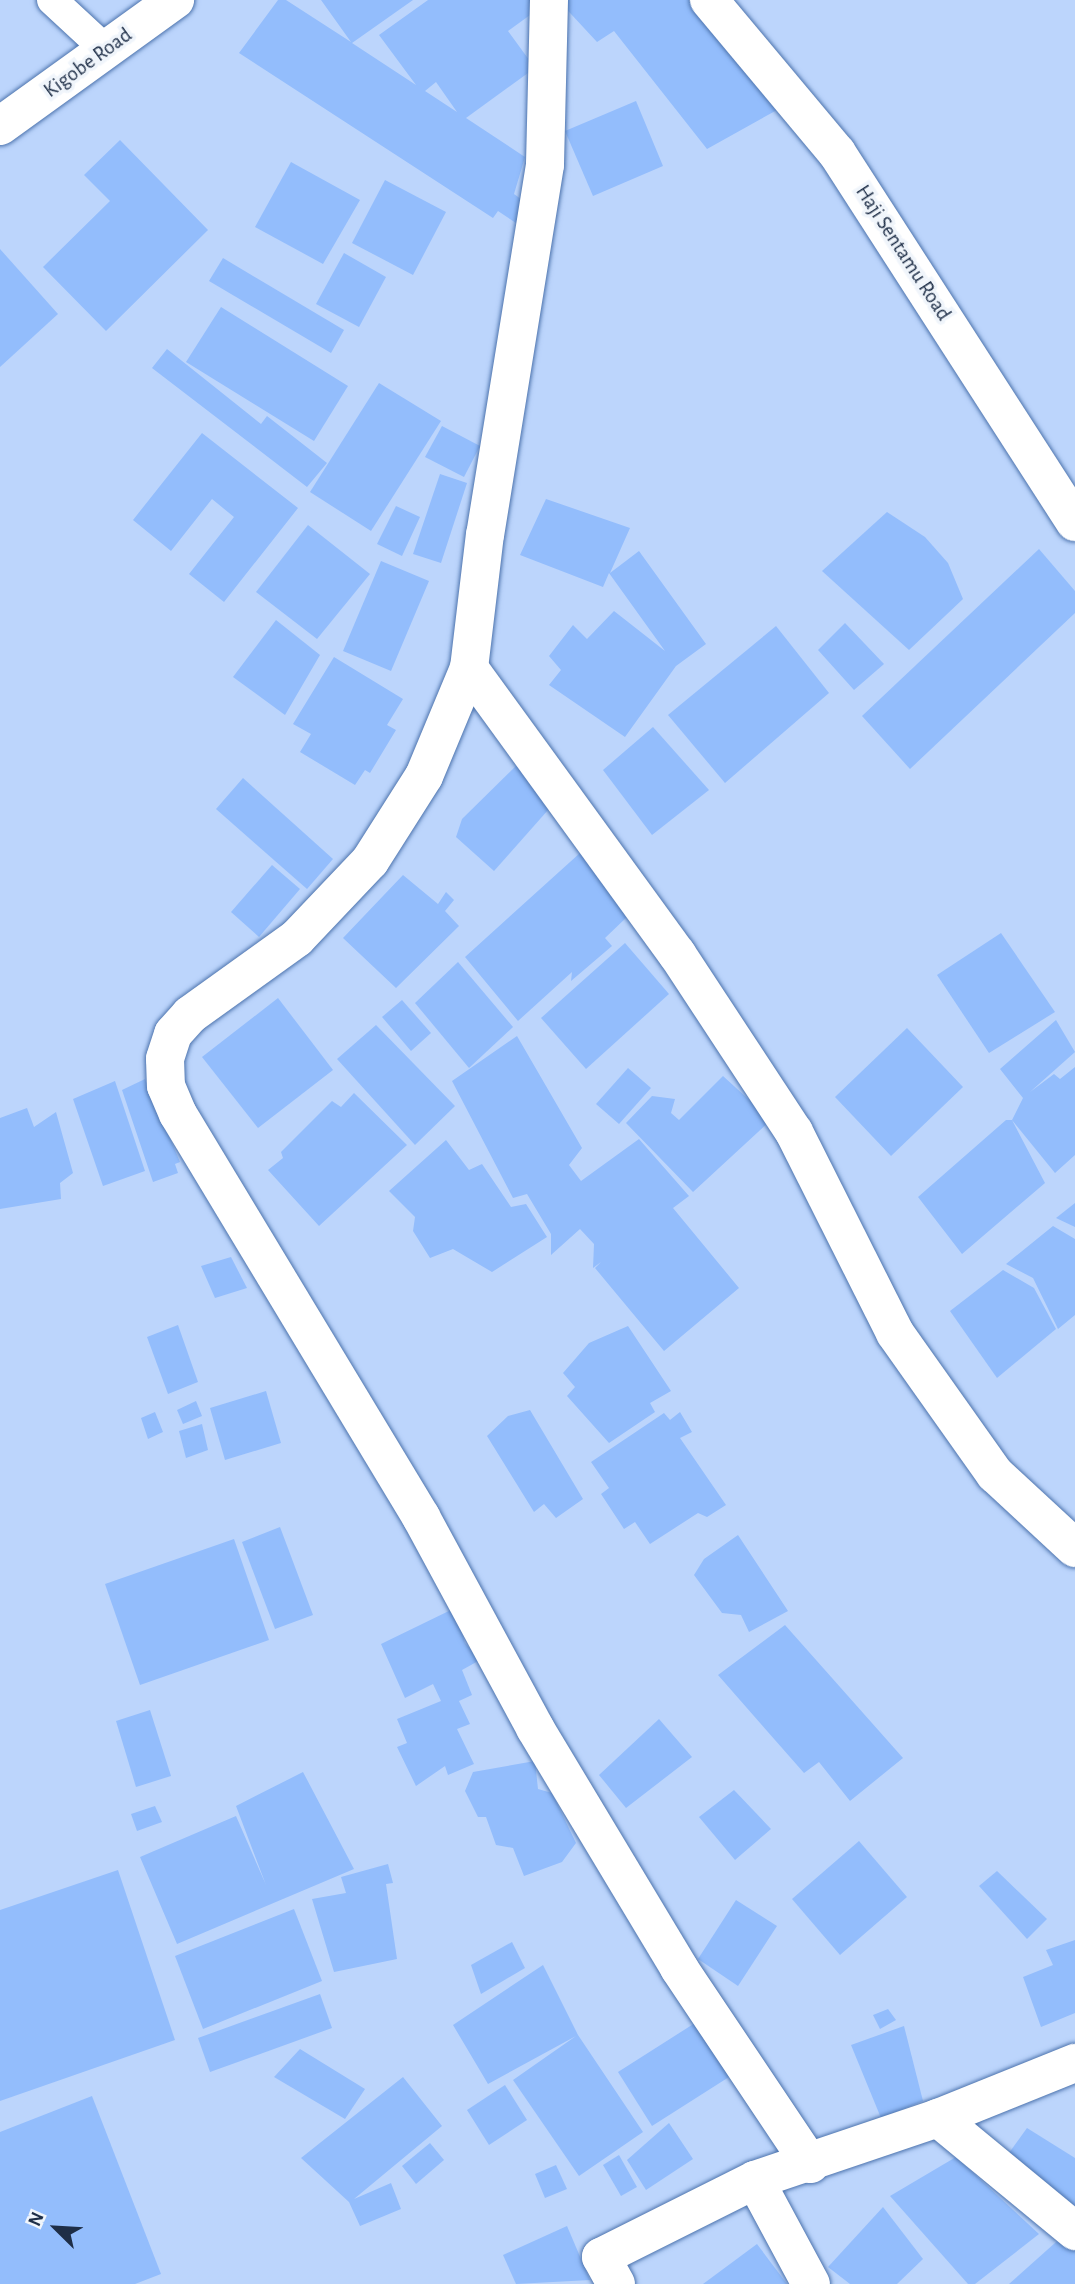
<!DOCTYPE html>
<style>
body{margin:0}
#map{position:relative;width:1075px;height:2284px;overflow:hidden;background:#bcd5fc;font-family:"Alegreya Sans",sans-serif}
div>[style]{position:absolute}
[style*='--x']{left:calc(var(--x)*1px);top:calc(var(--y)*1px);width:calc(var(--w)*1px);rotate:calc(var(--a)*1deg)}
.building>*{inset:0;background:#93bdfc}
.roads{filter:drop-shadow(0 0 2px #4c73ad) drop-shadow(0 0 2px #4c73ad)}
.lane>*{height:30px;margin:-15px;padding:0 15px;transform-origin:15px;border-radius:15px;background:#fff}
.street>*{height:38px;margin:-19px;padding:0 19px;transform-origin:19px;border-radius:19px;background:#fff}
.secondary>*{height:38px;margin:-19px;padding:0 19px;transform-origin:19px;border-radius:19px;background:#fff}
span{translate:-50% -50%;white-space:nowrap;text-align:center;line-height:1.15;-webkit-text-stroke:7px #f0f5fb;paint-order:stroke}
.street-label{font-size:21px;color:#1e2e47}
.north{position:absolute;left:21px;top:2193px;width:70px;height:70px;-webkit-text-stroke:5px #f0f5fb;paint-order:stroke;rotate:294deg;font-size:19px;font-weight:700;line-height:28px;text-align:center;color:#1e2e47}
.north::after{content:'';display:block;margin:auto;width:24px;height:32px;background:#1e2e47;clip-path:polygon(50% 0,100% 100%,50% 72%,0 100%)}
</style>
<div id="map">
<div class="building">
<div style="clip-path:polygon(evenodd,278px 0,286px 0,351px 42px,321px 0,413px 0,352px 43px,416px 85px,379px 35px,428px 0,530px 0,537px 10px,508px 31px,535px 68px,466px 118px,525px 157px,514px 194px,533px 208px,522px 227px,498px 211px,493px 218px,239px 53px,278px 0,436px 82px,457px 112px,425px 91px,436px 82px)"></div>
<div style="clip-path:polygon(558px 0,689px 0,777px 110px,707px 149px,614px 31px,597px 42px)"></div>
<div style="clip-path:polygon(636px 101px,663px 166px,593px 196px,565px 131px)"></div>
<div style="clip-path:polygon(120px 140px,208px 230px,106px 331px,43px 267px,110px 201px,84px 175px)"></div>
<div style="clip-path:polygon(291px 162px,360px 200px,323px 264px,255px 227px)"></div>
<div style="clip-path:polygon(385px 180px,446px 212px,413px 275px,352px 243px)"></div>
<div style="clip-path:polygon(0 249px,58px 314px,0 367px)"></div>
<div style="clip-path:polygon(344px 253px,386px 277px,359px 327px,316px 304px)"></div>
<div style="clip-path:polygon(223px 258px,344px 330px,331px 353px,209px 281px)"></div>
<div style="clip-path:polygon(221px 307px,348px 386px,314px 441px,186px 362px)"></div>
<div style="clip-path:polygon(167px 349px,261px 424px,267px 416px,327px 463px,307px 487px,152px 368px)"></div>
<div style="clip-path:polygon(379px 383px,441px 421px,371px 531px,310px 492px)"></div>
<div style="clip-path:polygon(442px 426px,480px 446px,464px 477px,425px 457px)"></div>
<div style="clip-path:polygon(202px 433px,298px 508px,224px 602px,189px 574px,234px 517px,212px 499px,171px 551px,133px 520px)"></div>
<div style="clip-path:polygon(440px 474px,467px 483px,441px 563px,413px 554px)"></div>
<div style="clip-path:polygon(546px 499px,630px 528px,610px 573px,639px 551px,706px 644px,676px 666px,625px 737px,549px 685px,561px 670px,549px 656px,573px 625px,587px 639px,614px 611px,665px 651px,609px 573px,603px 587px,520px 555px)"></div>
<div style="clip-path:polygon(396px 506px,420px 517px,402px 556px,377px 544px)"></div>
<div style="clip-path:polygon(887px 512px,925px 537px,948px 563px,963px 599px,909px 650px,822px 571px)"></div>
<div style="clip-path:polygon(308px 525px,370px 574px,317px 639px,256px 592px)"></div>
<div style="clip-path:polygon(1039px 549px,1075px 591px,1075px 613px,910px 769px,862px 716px)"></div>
<div style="clip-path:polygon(381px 561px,429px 581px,391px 671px,343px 651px)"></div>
<div style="clip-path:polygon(276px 620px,320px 655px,285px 715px,233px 677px)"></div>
<div style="clip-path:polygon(845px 623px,884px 664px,854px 690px,818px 650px)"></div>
<div style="clip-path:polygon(776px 626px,829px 693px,725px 783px,668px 715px)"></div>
<div style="clip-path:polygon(334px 657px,403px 699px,387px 725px,396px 730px,370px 773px,365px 770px,355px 785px,300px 752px,311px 734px,293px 724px)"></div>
<div style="clip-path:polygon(653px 727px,709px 790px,652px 835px,603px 770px)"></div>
<div style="clip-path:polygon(519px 763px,556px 801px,494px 871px,456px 837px,462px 819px)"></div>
<div style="clip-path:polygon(243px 778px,333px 859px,307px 889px,216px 809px)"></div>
<div style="clip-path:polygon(580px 853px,629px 915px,605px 938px,612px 946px,571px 981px,572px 972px,518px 1021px,465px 957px)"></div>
<div style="clip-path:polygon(272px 865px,300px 889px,259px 937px,231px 912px)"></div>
<div style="clip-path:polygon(403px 875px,438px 904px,446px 892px,454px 900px,445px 911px,459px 926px,396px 988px,343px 938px)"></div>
<div style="clip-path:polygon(1001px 933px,1055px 1012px,989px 1053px,937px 975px)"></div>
<div style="clip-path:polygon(625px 943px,669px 994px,586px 1069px,541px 1018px)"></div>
<div style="clip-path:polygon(458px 962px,513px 1027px,469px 1068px,415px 1003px)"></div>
<div style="clip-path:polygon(278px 998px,333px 1070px,258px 1128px,202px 1057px)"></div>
<div style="clip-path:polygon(402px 1000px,431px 1033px,411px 1051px,382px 1017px)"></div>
<div style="clip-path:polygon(1056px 1020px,1075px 1052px,1030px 1092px,1054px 1074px,1060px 1079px,1075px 1067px,1075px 1155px,1055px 1173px,1012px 1120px,1045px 1183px,962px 1254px,918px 1197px,1006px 1120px,1012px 1120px,1023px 1098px,1000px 1069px)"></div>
<div style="clip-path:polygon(376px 1025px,455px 1106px,415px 1145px,337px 1059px)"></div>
<div style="clip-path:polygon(907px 1028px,963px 1087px,891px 1156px,835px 1097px)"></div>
<div style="clip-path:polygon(517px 1036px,582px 1148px,569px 1165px,581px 1181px,639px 1139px,689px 1196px,673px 1208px,739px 1288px,664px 1351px,595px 1268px,601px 1262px,593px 1268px,594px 1244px,580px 1229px,551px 1255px,551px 1234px,527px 1194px,513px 1198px,452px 1081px)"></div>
<div style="clip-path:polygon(628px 1068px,651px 1088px,619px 1124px,596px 1104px)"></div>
<div style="clip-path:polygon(723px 1076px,771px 1120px,693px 1192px,626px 1123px,652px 1096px,675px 1099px,671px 1113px,679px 1120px)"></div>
<div style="clip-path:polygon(145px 1079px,180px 1162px,175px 1164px,178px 1173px,153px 1182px,122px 1090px)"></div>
<div style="clip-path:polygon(115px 1081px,145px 1171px,103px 1186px,73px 1099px)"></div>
<div style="clip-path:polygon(354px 1093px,407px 1145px,319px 1226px,268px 1170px,283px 1158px,281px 1152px,332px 1101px,341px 1107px)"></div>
<div style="clip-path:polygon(27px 1108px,34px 1127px,56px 1112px,73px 1173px,60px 1183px,61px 1199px,0 1209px,0 1118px)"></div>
<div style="clip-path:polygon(446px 1140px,469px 1170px,482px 1164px,511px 1207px,526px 1204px,547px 1237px,492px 1272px,453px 1249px,430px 1258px,413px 1231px,415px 1217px,389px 1191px)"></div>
<div style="clip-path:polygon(1075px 1203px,1075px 1227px,1056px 1218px)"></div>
<div style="clip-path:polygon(1053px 1226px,1075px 1239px,1075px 1315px,1058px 1329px,1033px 1278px,1006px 1264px)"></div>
<div style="clip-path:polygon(231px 1257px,247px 1288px,215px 1298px,201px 1266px)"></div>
<div style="clip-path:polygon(1003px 1270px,1034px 1288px,1056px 1329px,997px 1378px,950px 1311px)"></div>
<div style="clip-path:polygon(178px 1325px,198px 1382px,168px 1394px,147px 1337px)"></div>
<div style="clip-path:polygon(628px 1326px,671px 1391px,650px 1403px,655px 1412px,609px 1443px,567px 1396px,575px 1387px,563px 1373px,589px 1343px)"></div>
<div style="clip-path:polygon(266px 1391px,281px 1443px,225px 1460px,210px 1408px)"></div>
<div style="clip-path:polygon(196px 1401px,202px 1416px,183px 1424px,177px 1410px)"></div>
<div style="clip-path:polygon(530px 1410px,583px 1499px,556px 1518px,544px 1504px,534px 1512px,487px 1436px,508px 1416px)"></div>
<div style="clip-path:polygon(155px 1412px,163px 1432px,148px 1439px,141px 1418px)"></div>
<div style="clip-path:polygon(680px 1412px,692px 1432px,680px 1438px,726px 1505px,707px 1517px,698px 1513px,650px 1544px,635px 1522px,624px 1529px,601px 1494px,609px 1488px,591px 1462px,664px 1413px,670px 1420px)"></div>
<div style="clip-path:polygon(202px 1424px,208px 1450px,186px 1458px,179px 1431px)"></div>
<div style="clip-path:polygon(280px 1527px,313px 1615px,275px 1629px,242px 1542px)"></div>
<div style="clip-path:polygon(738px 1535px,788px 1611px,749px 1632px,741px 1615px,722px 1613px,694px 1575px,704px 1559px)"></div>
<div style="clip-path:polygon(234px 1539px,269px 1640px,140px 1685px,105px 1584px)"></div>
<div style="clip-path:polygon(455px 1608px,465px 1643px,480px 1660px,462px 1670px,472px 1695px,459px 1701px,470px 1724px,457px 1729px,474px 1764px,448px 1775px,445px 1766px,416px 1786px,397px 1747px,407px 1743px,397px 1719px,441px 1701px,433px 1684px,405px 1698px,381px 1644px)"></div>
<div style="clip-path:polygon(785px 1625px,903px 1758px,850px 1801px,819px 1762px,804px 1773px,718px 1675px)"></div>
<div style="clip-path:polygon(150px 1710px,171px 1776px,136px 1787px,116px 1721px)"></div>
<div style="clip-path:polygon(659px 1719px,692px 1757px,626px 1808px,599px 1775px)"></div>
<div style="clip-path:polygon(535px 1761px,538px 1789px,552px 1793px,576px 1843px,562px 1862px,524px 1876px,513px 1848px,496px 1845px,486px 1817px,478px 1817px,465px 1791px,473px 1772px)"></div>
<div style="clip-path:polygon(303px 1772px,354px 1869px,177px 1944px,140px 1857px,236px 1816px,266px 1885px,236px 1806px)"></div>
<div style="clip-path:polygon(734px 1790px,771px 1829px,735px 1860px,699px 1817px)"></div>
<div style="clip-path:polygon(155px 1806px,162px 1822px,137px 1831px,131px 1814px)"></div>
<div style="clip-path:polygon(859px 1841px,907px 1897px,840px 1955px,792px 1899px)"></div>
<div style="clip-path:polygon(388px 1864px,393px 1883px,386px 1884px,397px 1959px,334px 1972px,312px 1899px,346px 1893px,341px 1877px)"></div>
<div style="clip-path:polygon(118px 1870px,175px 2040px,0 2101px,0 1910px)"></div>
<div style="clip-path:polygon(997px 1871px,1047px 1919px,1027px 1939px,979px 1886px)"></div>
<div style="clip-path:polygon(736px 1900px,777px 1926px,738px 1986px,698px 1959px)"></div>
<div style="clip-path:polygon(294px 1909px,322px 1981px,203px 2029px,175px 1956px)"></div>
<div style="clip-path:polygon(1075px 1940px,1075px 2013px,1041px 2027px,1023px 1977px,1053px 1965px,1046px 1950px)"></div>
<div style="clip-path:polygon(512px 1942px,525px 1968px,481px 1994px,471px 1965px)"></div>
<div style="clip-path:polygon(543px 1965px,578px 2035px,643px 2132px,579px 2176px,513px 2080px,576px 2036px,488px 2084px,453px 2025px)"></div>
<div style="clip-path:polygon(320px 1994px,332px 2028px,210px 2072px,198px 2038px)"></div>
<div style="clip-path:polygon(888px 2009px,896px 2020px,880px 2029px,873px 2015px)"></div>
<div style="clip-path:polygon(695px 2023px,729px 2077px,652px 2126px,618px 2072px)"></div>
<div style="clip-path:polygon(904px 2026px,923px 2101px,881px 2118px,851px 2045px)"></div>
<div style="clip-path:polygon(300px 2049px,365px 2089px,345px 2119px,274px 2077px)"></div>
<div style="clip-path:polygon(403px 2077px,442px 2126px,354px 2199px,391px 2183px,401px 2209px,360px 2226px,349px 2202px,301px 2158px)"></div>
<div style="clip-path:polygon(505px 2085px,527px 2120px,489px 2145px,467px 2110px)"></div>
<div style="clip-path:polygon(92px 2096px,161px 2274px,135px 2284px,0 2284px,0 2132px)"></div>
<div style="clip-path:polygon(669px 2123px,693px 2159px,646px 2190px,627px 2160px)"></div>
<div style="clip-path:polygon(1027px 2128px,1075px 2158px,1075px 2210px,1001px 2164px)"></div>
<div style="clip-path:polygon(430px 2143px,444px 2160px,416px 2184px,402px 2166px)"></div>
<div style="clip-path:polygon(619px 2155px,637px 2187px,621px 2196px,603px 2165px)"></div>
<div style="clip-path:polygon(956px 2157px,1039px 2234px,975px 2284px,968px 2284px,890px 2196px)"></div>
<div style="clip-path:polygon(556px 2165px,567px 2189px,545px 2198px,535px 2174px)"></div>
<div style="clip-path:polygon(883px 2207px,923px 2259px,897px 2284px,850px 2284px,828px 2267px)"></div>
<div style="clip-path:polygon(567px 2226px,590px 2280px,516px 2284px,503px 2255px)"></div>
<div style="clip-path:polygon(1065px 2234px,1075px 2244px,1075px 2284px,1009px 2284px)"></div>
<div style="clip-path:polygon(757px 2244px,787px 2284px,703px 2284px)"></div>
</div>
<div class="roads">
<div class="lane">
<div style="--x:52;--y:0;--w:74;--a:42.8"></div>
</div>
<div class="street">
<div style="--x:549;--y:0;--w:165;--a:91.4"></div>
<div style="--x:545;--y:165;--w:374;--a:99.2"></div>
<div style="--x:485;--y:534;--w:135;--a:96.8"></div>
<div style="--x:469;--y:668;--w:117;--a:112.6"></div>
<div style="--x:424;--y:776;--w:101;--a:122.4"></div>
<div style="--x:370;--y:861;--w:106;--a:133.5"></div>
<div style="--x:297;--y:938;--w:132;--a:144.3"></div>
<div style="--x:190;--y:1015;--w:25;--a:132"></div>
<div style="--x:173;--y:1034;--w:26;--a:108"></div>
<div style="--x:165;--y:1059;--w:27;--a:88"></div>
<div style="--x:166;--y:1086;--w:30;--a:67"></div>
<div style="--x:178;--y:1114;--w:471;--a:58.9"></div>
<div style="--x:421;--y:1517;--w:240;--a:61.6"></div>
<div style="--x:535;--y:1728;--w:280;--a:59"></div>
<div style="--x:679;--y:1968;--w:236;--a:56.2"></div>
<div style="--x:709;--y:0;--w:199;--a:50.1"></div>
<div style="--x:837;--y:153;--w:439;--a:57.2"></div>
<div style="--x:469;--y:668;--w:354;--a:54"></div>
<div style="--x:677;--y:954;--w:213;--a:56.7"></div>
<div style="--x:794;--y:1132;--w:225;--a:63.3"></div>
<div style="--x:895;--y:1333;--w:173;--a:54.7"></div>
<div style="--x:995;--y:1474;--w:109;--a:42.8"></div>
<div style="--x:938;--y:2118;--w:178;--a:39.5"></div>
<div style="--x:755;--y:2180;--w:118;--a:61.7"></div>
<div style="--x:616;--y:2284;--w:31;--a:-119"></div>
<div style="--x:601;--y:2257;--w:172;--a:-26.6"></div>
<div style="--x:755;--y:2180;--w:193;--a:-18.7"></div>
<div style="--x:938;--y:2118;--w:148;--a:-21.9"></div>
</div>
<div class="secondary">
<div style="--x:0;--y:126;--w:216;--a:-35.8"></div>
</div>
</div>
<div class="street-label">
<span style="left:88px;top:63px;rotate:-36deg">Kigobe Road</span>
<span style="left:903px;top:253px;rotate:57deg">Haji Sentamu Road</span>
</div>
<div class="north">N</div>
</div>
